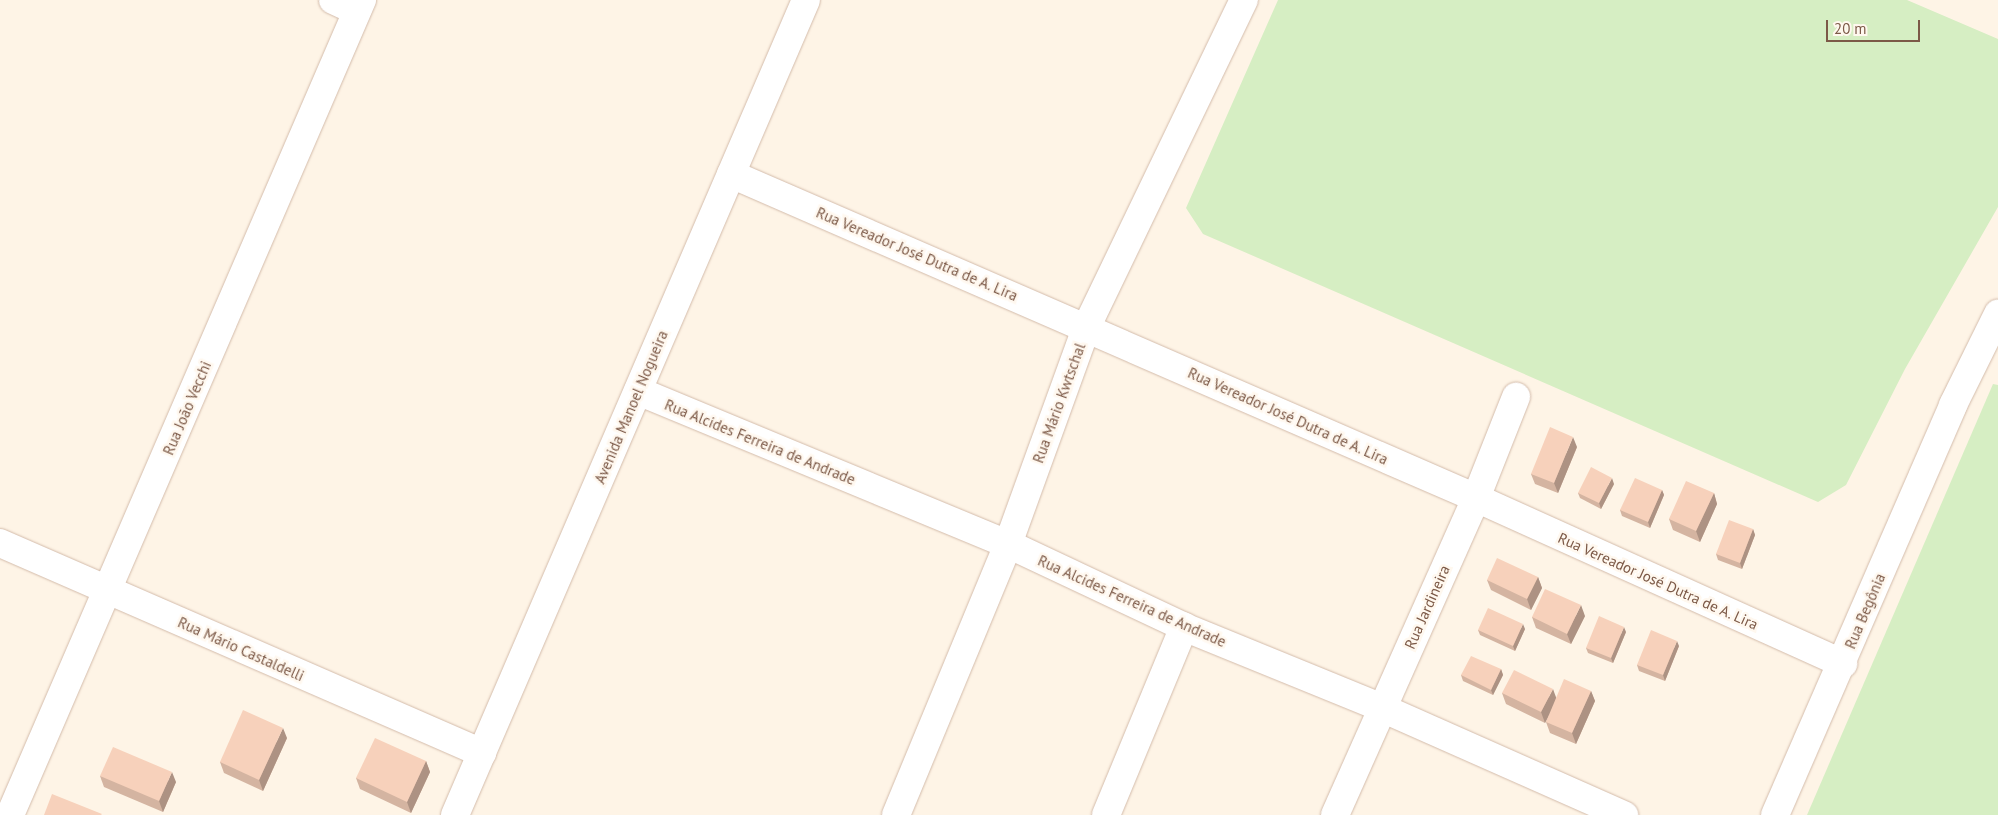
<!DOCTYPE html>
<meta charset="utf-8">
<style>
body{margin:0}
#map{position:relative;width:1998px;height:815px;overflow:hidden;background:#fef4e6;font-family:"PT Sans",sans-serif}
div>[style]{position:absolute}
[style*='--x']{left:calc(var(--x)*1px);top:calc(var(--y)*1px);width:calc(var(--w)*1px);rotate:calc(var(--a)*1deg)}
.green>*{inset:0;background:#d6eec3}
.roads{filter:drop-shadow(0 0 1px #d3bbaa) drop-shadow(0 0 1px #d3bbaa)}
.minor>*{height:28px;margin:-14px;padding:0 14px;transform-origin:14px;border-radius:14px;background:#fff}
.wall>*{inset:0;background:#d4b4a1}
.shaded-wall>*{inset:0;background:#ad9283}
.building>*{inset:0;background:#f7d1bb}
span{translate:-50% -50%;white-space:nowrap;text-align:center;line-height:1.15;-webkit-text-stroke:5px #fff8ef;paint-order:stroke}
.street-label{font-size:15px;color:#7c5947}
.scale{position:absolute;left:1826px;top:20px;width:94px;height:22px;box-sizing:border-box;border:2px solid #7c5947;border-top:0;padding-left:6px;font-size:15px;line-height:18px;white-space:nowrap;color:#7c5947;-webkit-text-stroke:4px #fff8ef;paint-order:stroke}
</style>
<div id="map">
<div class="green">
<div style="clip-path:polygon(1278px 0,1907px 0,1998px 39px,1998px 207px,1905px 369px,1846px 485px,1818px 502px,1203px 234px,1186px 208px)"></div>
<div style="clip-path:polygon(1993px 384px,1998px 385px,1998px 815px,1807px 815px)"></div>
</div>
<div class="roads">
<div class="minor">
<div style="--x:333;--y:0;--w:26;--a:25"></div>
<div style="--x:731;--y:174;--w:812;--a:23.5"></div>
<div style="--x:1476;--y:498;--w:403;--a:24.3"></div>
<div style="--x:638;--y:391;--w:400;--a:22.5"></div>
<div style="--x:1008;--y:544;--w:195;--a:25.2"></div>
<div style="--x:1184;--y:627;--w:214;--a:22.2"></div>
<div style="--x:1382;--y:708;--w:265;--a:23.9"></div>
<div style="--x:0;--y:543;--w:526;--a:23.54"></div>
<div style="--x:10;--y:815;--w:888;--a:-66.64"></div>
<div style="--x:455;--y:815;--w:887;--a:-66.7"></div>
<div style="--x:896;--y:815;--w:293;--a:-67.5"></div>
<div style="--x:1008;--y:544;--w:230;--a:-70.1"></div>
<div style="--x:1086;--y:328;--w:364;--a:-64.3"></div>
<div style="--x:1106;--y:815;--w:204;--a:-67.5"></div>
<div style="--x:1335;--y:815;--w:347;--a:-66"></div>
<div style="--x:1476;--y:498;--w:109;--a:-68.4"></div>
<div style="--x:1775;--y:815;--w:447;--a:-66.5"></div>
<div style="--x:1953;--y:405;--w:102;--a:-63.7"></div>
</div>
</div>
<div class="wall">
<div style="clip-path:polygon(1577px 447px,1558px 493px,1535px 484px,1531px 474px)"></div>
<div style="clip-path:polygon(1614px 484px,1601px 509px,1580px 498px,1578px 493px)"></div>
<div style="clip-path:polygon(1662px 490px,1664px 495px,1650px 528px,1622px 516px,1620px 510px)"></div>
<div style="clip-path:polygon(1714px 493px,1717px 504px,1700px 542px,1673px 530px,1669px 519px)"></div>
<div style="clip-path:polygon(1753px 529px,1755px 535px,1742px 569px,1718px 560px,1716px 554px)"></div>
<div style="clip-path:polygon(1538px 577px,1542px 588px,1531px 610px,1491px 590px,1487px 580px)"></div>
<div style="clip-path:polygon(1585px 616px,1571px 644px,1536px 628px,1532px 617px)"></div>
<div style="clip-path:polygon(1525px 629px,1515px 651px,1480px 635px,1478px 630px)"></div>
<div style="clip-path:polygon(1626px 632px,1613px 663px,1588px 653px,1586px 648px)"></div>
<div style="clip-path:polygon(1679px 646px,1665px 681px,1639px 671px,1637px 665px)"></div>
<div style="clip-path:polygon(1501px 669px,1503px 675px,1493px 695px,1463px 681px,1461px 675px)"></div>
<div style="clip-path:polygon(1591px 691px,1595px 701px,1576px 744px,1550px 733px,1546px 722px,1550px 712px,1545px 723px,1506px 704px,1502px 693px,1556px 698px)"></div>
<div style="clip-path:polygon(287px 738px,263px 791px,224px 773px,220px 762px)"></div>
<div style="clip-path:polygon(426px 761px,430px 772px,411px 813px,360px 789px,356px 778px)"></div>
<div style="clip-path:polygon(100px 776px,176px 782px,163px 812px,104px 787px)"></div>
</div>
<div class="shaded-wall">
<div style="clip-path:polygon(1573px 437px,1577px 447px,1558px 493px,1554px 483px)"></div>
<div style="clip-path:polygon(1612px 478px,1614px 484px,1601px 509px,1599px 503px)"></div>
<div style="clip-path:polygon(1662px 490px,1664px 495px,1650px 528px,1648px 522px)"></div>
<div style="clip-path:polygon(1714px 493px,1717px 504px,1700px 542px,1696px 531px)"></div>
<div style="clip-path:polygon(1753px 529px,1755px 535px,1742px 569px,1740px 563px)"></div>
<div style="clip-path:polygon(1538px 577px,1542px 588px,1531px 610px,1527px 599px)"></div>
<div style="clip-path:polygon(1581px 605px,1585px 616px,1571px 644px,1567px 634px)"></div>
<div style="clip-path:polygon(1523px 624px,1525px 629px,1515px 651px,1513px 646px)"></div>
<div style="clip-path:polygon(1624px 627px,1626px 632px,1613px 663px,1611px 658px)"></div>
<div style="clip-path:polygon(1677px 641px,1679px 646px,1665px 681px,1663px 675px)"></div>
<div style="clip-path:polygon(1501px 669px,1503px 675px,1493px 695px,1491px 690px)"></div>
<div style="clip-path:polygon(1553px 689px,1557px 700px,1545px 723px,1541px 712px)"></div>
<div style="clip-path:polygon(1591px 691px,1595px 701px,1576px 744px,1572px 733px)"></div>
<div style="clip-path:polygon(283px 728px,287px 738px,263px 791px,259px 780px)"></div>
<div style="clip-path:polygon(426px 761px,430px 772px,411px 813px,407px 802px)"></div>
<div style="clip-path:polygon(172px 772px,176px 782px,163px 812px,159px 801px)"></div>
</div>
<div class="building">
<div style="clip-path:polygon(1550px 427px,1573px 437px,1554px 483px,1531px 474px)"></div>
<div style="clip-path:polygon(1591px 467px,1612px 478px,1599px 503px,1578px 493px)"></div>
<div style="clip-path:polygon(1635px 478px,1662px 490px,1648px 522px,1620px 510px)"></div>
<div style="clip-path:polygon(1686px 481px,1714px 493px,1696px 531px,1669px 519px)"></div>
<div style="clip-path:polygon(1729px 520px,1753px 529px,1740px 563px,1716px 554px)"></div>
<div style="clip-path:polygon(1497px 558px,1538px 577px,1527px 599px,1487px 580px)"></div>
<div style="clip-path:polygon(1545px 589px,1581px 605px,1567px 634px,1532px 617px)"></div>
<div style="clip-path:polygon(1488px 608px,1523px 624px,1513px 646px,1478px 630px)"></div>
<div style="clip-path:polygon(1599px 616px,1624px 627px,1611px 658px,1586px 648px)"></div>
<div style="clip-path:polygon(1651px 630px,1677px 641px,1663px 675px,1637px 665px)"></div>
<div style="clip-path:polygon(1471px 656px,1501px 669px,1491px 690px,1461px 675px)"></div>
<div style="clip-path:polygon(1514px 670px,1553px 689px,1541px 712px,1502px 693px)"></div>
<div style="clip-path:polygon(1564px 679px,1591px 691px,1572px 733px,1546px 722px)"></div>
<div style="clip-path:polygon(243px 710px,283px 728px,259px 780px,220px 762px)"></div>
<div style="clip-path:polygon(375px 738px,426px 761px,407px 802px,356px 778px)"></div>
<div style="clip-path:polygon(113px 747px,172px 772px,159px 801px,100px 776px)"></div>
<div style="clip-path:polygon(52px 794px,102px 814px,101px 815px,44px 815px)"></div>
</div>
<div class="street-label">
<span style="left:917px;top:254px;rotate:23deg">Rua Vereador José Dutra de A. Lira</span>
<span style="left:1059px;top:403px;rotate:-70deg">Rua Mário Kwtschal</span>
<span style="left:631px;top:407px;rotate:-67deg">Avenida Manoel Nogueira</span>
<span style="left:187px;top:408px;rotate:-67deg">Rua João Vecchi</span>
<span style="left:1288px;top:416px;rotate:24deg">Rua Vereador José Dutra de A. Lira</span>
<span style="left:760px;top:442px;rotate:22deg">Rua Alcides Ferreira de Andrade</span>
<span style="left:1658px;top:581px;rotate:24deg">Rua Vereador José Dutra de A. Lira</span>
<span style="left:1132px;top:601px;rotate:24deg">Rua Alcides Ferreira de Andrade</span>
<span style="left:1427px;top:607px;rotate:-66deg">Rua Jardineira</span>
<span style="left:1865px;top:611px;rotate:-67deg">Rua Begônia</span>
<span style="left:241px;top:649px;rotate:24deg">Rua Mário Castaldelli</span>
</div>
<div class="scale">20 m</div>
</div>
